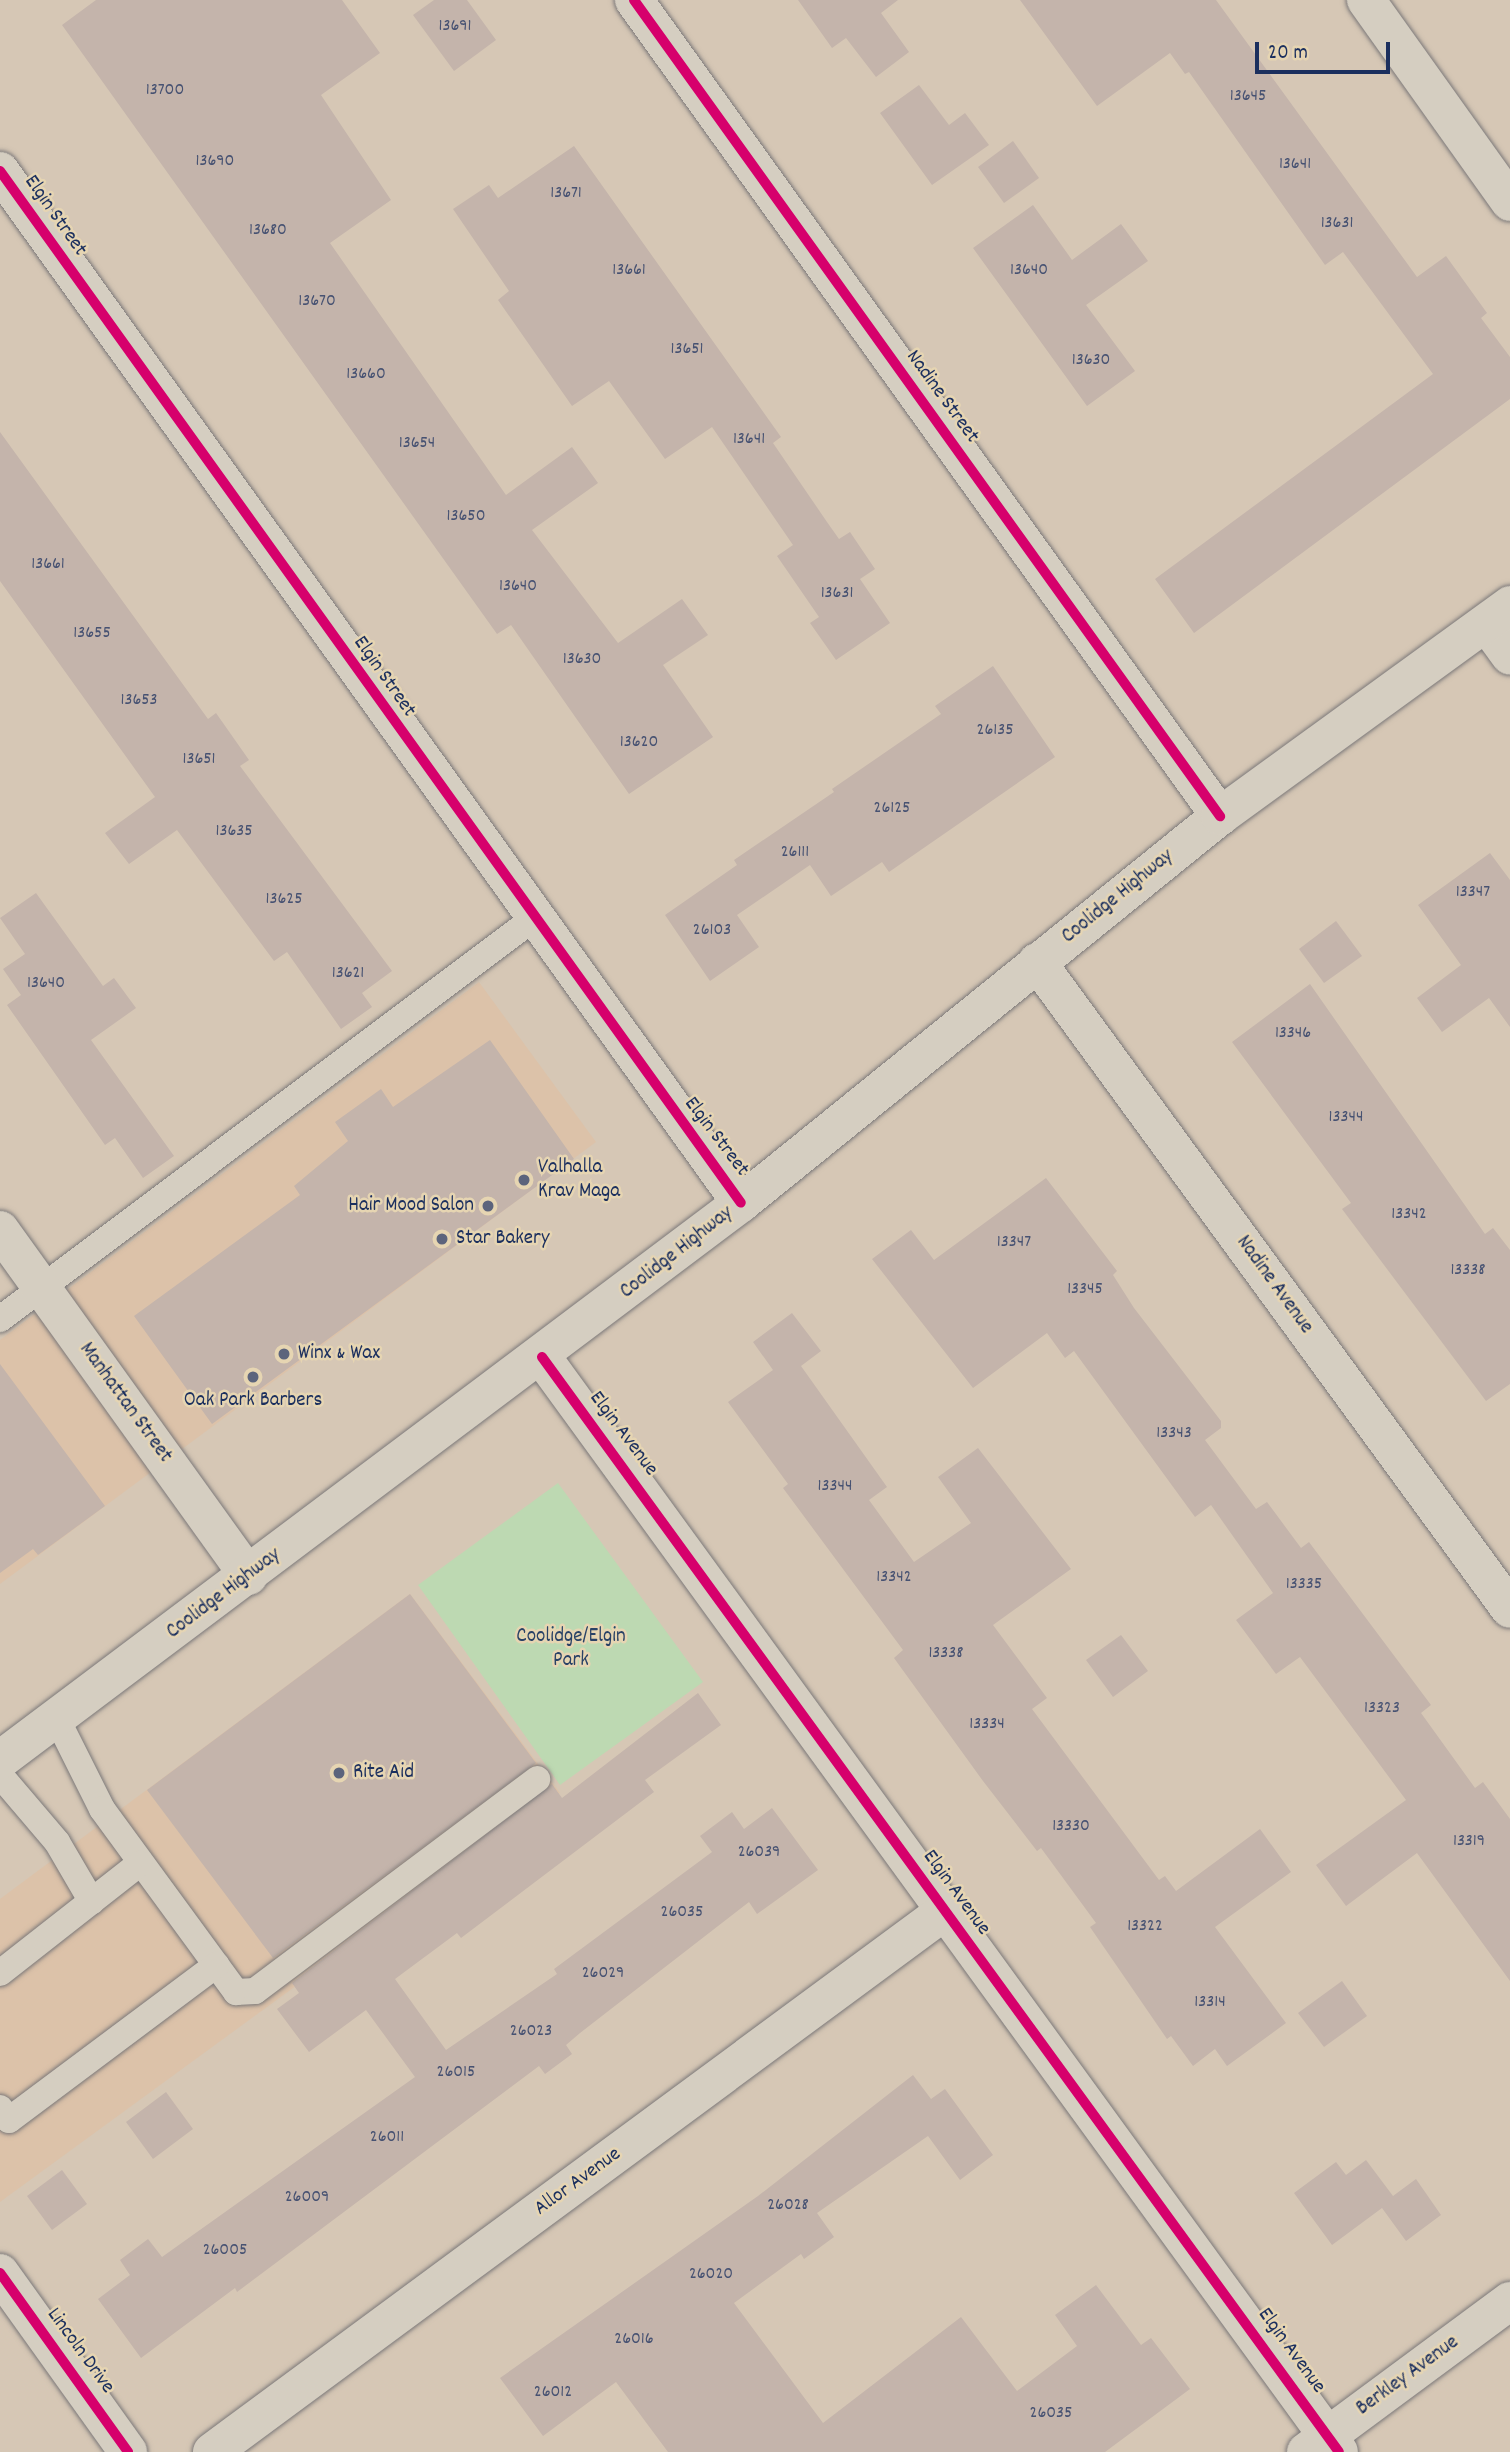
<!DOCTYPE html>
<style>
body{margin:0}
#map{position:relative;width:1510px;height:2452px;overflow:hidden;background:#d6c7b5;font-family:Dekko,sans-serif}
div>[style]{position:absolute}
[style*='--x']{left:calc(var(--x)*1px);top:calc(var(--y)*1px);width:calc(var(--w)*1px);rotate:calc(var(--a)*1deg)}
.built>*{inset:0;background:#dcc2a9}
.green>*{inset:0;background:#bdd9b2}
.building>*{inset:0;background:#c4b4ab}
.roads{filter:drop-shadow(0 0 2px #7b7879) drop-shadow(0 0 2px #7b7879)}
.service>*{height:26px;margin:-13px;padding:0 13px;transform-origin:13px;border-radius:13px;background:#d5cec1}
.minor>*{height:38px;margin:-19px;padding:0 19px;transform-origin:19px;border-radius:19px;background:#d5cec1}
.secondary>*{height:38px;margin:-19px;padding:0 19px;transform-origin:19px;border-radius:19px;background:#d5cec1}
.cycleway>*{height:10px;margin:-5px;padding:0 5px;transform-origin:5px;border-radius:5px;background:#d6006c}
.dots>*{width:19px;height:19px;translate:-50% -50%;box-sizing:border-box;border:4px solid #e6d5b2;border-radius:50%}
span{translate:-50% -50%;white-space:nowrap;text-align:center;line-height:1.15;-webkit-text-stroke:5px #e6d5b2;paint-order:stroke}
.number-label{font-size:18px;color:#475272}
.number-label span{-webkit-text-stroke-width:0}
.street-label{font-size:21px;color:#1b2f5e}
.poi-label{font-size:21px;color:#1b2f5e}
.left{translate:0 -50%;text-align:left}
.right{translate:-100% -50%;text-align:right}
.park-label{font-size:21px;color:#294266}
.scale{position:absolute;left:1255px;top:42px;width:135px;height:32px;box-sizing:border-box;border:4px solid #1b2f5e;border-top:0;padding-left:9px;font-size:21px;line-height:24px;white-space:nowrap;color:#1b2f5e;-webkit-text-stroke:5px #e6d5b2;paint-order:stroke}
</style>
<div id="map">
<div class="built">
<div style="clip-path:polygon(479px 982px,596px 1142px,0 1584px,0 1340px)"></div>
<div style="clip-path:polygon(410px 1594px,560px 1793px,0 2202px,0 1899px)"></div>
</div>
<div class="green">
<div style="clip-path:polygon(558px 1483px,703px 1682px,560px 1785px,418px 1585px)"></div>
</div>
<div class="building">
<div style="clip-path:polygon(96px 0,342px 0,380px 53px,321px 95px,391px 200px,330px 243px,506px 495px,572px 447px,598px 483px,532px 530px,618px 643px,682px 599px,708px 635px,663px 665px,713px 737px,629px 794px,511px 625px,497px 634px,62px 25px)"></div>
<div style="clip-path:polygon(434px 0,467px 0,496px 40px,454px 71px,413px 15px)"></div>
<div style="clip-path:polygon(798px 0,898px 0,881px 13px,909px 52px,876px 77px,846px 38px,832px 48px)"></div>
<div style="clip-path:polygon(1020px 0,1216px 0,1417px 277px,1446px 256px,1487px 313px,1481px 318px,1510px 357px,1510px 399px,1194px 633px,1155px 579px,1433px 374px,1343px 252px,1325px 265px,1189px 72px,1185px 74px,1170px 53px,1097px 106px)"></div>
<div style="clip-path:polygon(919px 85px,949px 125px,965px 113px,989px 145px,932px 185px,880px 113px)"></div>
<div style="clip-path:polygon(1013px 141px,1039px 178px,1004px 203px,978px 167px)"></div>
<div style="clip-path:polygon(574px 146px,781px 437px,773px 443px,827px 522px,839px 539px,850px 532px,875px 569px,860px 579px,890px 623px,836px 660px,810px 623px,819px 617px,777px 556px,793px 545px,712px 427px,665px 459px,609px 381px,572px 406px,498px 300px,509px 291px,453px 209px,489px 185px,498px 198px)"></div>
<div style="clip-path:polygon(1033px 205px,1072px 260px,1121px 224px,1148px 261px,1086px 305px,1135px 371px,1087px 406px,973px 248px)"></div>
<div style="clip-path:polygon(0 432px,208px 719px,216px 713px,249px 760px,240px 766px,392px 971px,362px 993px,372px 1007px,341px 1029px,287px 952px,274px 961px,177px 830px,129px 864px,105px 833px,155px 797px,0 581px)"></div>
<div style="clip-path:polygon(993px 666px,1055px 757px,889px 872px,882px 862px,831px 896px,810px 865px,737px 915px,759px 947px,710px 981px,665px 915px,737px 865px,734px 860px,834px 792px,832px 789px,941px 714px,935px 706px)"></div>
<div style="clip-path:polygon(1490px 853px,1510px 880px,1510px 1027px,1489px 998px,1442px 1032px,1417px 998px,1461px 965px,1418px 905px)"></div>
<div style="clip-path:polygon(36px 893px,103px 986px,114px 978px,136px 1008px,91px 1040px,174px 1156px,143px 1178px,115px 1138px,105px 1145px,7px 1005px,21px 995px,3px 969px,25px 954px,0 918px)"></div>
<div style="clip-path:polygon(1336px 921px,1362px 956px,1324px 983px,1299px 949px)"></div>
<div style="clip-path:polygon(1310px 984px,1485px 1234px,1493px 1228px,1510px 1250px,1510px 1384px,1486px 1401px,1342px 1209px,1351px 1203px,1232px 1042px)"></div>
<div style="clip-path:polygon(490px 1040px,574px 1159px,212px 1424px,134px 1316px,300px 1195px,294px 1186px,348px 1141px,335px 1122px,381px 1089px,393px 1107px)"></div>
<div style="clip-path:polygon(1046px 1178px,1117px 1271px,1113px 1275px,1134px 1308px,1221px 1421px,1221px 1428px,1205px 1440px,1256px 1509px,1267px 1502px,1301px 1548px,1309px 1542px,1431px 1705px,1421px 1713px,1475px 1788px,1483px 1782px,1510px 1819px,1510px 1981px,1417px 1853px,1346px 1906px,1316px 1865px,1406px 1800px,1300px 1657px,1276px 1674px,1236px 1620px,1273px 1593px,1211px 1505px,1195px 1517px,1074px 1351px,1065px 1358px,1047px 1333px,973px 1388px,872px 1259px,911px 1230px,934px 1260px)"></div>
<div style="clip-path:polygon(792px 1313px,821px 1351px,801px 1366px,887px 1487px,869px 1500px,914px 1562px,971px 1523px,938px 1477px,978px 1448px,1071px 1569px,993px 1625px,1047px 1698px,1032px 1709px,1159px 1880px,1165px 1876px,1176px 1891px,1260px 1829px,1291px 1872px,1215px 1927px,1286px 2023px,1227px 2066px,1215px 2049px,1193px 2066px,1171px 2036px,1167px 2039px,1090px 1927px,1096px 1923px,1041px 1848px,1037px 1851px,983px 1781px,894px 1658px,903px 1650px,783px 1488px,788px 1484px,728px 1402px,773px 1370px,753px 1342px)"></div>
<div style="clip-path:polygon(0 1364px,105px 1506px,38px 1555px,33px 1549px,0 1573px)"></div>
<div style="clip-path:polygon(410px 1594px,536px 1763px,273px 1958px,147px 1790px)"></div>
<div style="clip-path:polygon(1121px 1635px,1148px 1671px,1113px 1697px,1086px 1660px)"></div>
<div style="clip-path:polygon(698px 1693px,721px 1725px,645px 1780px,654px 1792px,461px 1938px,457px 1933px,395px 1979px,446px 2050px,557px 1974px,554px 1969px,712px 1852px,700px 1836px,732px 1812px,744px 1829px,772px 1808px,818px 1870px,757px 1914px,749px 1902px,580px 2033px,566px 2045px,572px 2054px,545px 2074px,539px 2066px,237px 2292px,235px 2288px,141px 2358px,98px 2299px,130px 2275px,120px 2260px,148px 2239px,162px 2257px,415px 2077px,366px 2010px,309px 2052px,277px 2009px,299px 1993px,292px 1983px,552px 1784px,562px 1798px)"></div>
<div style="clip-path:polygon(1342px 1981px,1367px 2016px,1324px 2047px,1298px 2013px)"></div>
<div style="clip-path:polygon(913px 2075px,931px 2099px,945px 2089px,993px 2155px,960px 2180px,928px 2136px,817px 2213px,834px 2237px,804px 2259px,801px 2254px,734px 2303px,823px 2423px,961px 2317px,1017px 2391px,1077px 2346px,1055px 2315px,1096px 2285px,1141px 2345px,1151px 2338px,1190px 2389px,1105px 2452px,668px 2452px,616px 2382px,543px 2436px,500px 2378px,758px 2196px)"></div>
<div style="clip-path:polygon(166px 2092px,193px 2129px,153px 2159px,126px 2122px)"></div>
<div style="clip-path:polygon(1366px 2160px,1393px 2196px,1416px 2179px,1441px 2215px,1406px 2241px,1382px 2208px,1332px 2245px,1294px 2193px,1336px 2162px,1346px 2175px)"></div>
<div style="clip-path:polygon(62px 2170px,87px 2204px,52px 2230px,27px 2196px)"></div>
</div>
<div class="roads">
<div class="service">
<div style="--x:0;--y:1319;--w:666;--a:-36.89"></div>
<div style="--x:56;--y:1717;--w:103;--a:63.4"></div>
<div style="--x:102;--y:1809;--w:227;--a:53.8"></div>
<div style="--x:236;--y:1992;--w:19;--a:-3"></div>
<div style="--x:255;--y:1991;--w:353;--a:-36.9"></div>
<div style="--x:0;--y:1775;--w:88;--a:49.6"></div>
<div style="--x:57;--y:1842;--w:69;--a:59.7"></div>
<div style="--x:0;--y:1973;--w:177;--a:-38.1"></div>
<div style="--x:0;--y:2108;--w:15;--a:53"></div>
<div style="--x:9;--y:2120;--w:259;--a:-36.8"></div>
</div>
<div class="minor">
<div style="--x:634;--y:0;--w:1005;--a:54.32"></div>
<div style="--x:1366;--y:0;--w:248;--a:54.5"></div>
<div style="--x:0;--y:171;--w:1270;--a:54.32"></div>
<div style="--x:1487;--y:624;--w:39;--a:54"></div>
<div style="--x:1037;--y:962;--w:801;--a:53.83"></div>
<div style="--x:0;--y:1230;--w:426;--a:54.3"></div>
<div style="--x:542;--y:1357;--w:1354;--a:53.95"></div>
<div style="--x:0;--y:2273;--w:220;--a:54.4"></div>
<div style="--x:212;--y:2452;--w:911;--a:-36.43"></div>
<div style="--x:1306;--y:2452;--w:254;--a:-36.5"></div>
</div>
<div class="secondary">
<div style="--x:0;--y:1760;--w:927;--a:-36.93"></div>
<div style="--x:741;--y:1203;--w:616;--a:-38.94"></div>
<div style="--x:1220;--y:816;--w:359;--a:-36"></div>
</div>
</div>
<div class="cycleway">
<div style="--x:634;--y:0;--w:1005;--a:54.32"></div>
<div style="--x:0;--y:171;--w:1270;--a:54.32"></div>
<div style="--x:542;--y:1357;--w:1354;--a:53.95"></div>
<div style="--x:0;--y:2273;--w:220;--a:54.4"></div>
</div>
<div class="dots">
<div style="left:524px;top:1180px;background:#5c647c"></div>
<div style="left:488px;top:1206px;background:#5c647c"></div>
<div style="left:442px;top:1239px;background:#5c647c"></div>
<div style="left:284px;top:1354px;background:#5c647c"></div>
<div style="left:253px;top:1377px;background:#5c647c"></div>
<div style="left:339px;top:1773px;background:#5c647c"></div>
</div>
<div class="number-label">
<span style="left:455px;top:27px">13691</span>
<span style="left:165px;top:91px">13700</span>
<span style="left:1248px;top:97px">13645</span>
<span style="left:215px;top:162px">13690</span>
<span style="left:1295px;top:165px">13641</span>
<span style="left:566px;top:194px">13671</span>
<span style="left:1337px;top:224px">13631</span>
<span style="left:268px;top:231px">13680</span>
<span style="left:629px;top:271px">13661</span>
<span style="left:1029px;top:271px">13640</span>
<span style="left:317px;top:302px">13670</span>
<span style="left:687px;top:350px">13651</span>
<span style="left:1091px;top:361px">13630</span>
<span style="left:366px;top:375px">13660</span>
<span style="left:749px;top:440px">13641</span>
<span style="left:417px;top:444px">13654</span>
<span style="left:466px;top:517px">13650</span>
<span style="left:48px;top:565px">13661</span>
<span style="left:518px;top:587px">13640</span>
<span style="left:837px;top:594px">13631</span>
<span style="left:92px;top:634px">13655</span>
<span style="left:582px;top:660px">13630</span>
<span style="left:139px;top:701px">13653</span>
<span style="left:995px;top:731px">26135</span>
<span style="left:639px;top:743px">13620</span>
<span style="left:199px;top:760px">13651</span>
<span style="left:892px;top:809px">26125</span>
<span style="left:234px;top:832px">13635</span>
<span style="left:795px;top:853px">26111</span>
<span style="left:1473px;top:893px">13347</span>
<span style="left:284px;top:900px">13625</span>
<span style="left:712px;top:931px">26103</span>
<span style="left:348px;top:974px">13621</span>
<span style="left:46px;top:984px">13640</span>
<span style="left:1293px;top:1034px">13346</span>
<span style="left:1346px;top:1118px">13344</span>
<span style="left:1409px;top:1215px">13342</span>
<span style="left:1014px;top:1243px">13347</span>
<span style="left:1468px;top:1271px">13338</span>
<span style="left:1085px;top:1290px">13345</span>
<span style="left:1174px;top:1434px">13343</span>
<span style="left:835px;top:1487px">13344</span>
<span style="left:894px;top:1578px">13342</span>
<span style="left:1304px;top:1585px">13335</span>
<span style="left:946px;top:1654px">13338</span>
<span style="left:1382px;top:1709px">13323</span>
<span style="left:987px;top:1725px">13334</span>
<span style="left:1071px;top:1827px">13330</span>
<span style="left:1469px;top:1842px">13319</span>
<span style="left:759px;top:1853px">26039</span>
<span style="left:682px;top:1913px">26035</span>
<span style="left:1145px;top:1927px">13322</span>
<span style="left:603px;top:1974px">26029</span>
<span style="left:1210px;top:2003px">13314</span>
<span style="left:531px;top:2032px">26023</span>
<span style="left:456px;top:2073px">26015</span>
<span style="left:387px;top:2138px">26011</span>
<span style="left:307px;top:2198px">26009</span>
<span style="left:788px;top:2206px">26028</span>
<span style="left:225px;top:2251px">26005</span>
<span style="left:711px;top:2275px">26020</span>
<span style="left:634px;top:2340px">26016</span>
<span style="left:553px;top:2393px">26012</span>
<span style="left:1051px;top:2414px">26035</span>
</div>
<div class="street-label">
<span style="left:55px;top:216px;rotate:55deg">Elgin Street</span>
<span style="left:942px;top:397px;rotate:54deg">Nadine Street</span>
<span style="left:384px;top:677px;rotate:55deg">Elgin Street</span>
<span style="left:1118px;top:897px;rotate:-39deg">Coolidge Highway</span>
<span style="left:716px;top:1137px;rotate:53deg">Elgin Street</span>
<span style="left:677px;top:1253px;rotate:-38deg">Coolidge Highway</span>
<span style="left:1274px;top:1285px;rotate:54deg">Nadine Avenue</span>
<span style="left:125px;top:1403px;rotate:54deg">Manhattan Street</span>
<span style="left:623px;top:1434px;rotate:53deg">Elgin Avenue</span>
<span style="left:224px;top:1594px;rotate:-37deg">Coolidge Highway</span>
<span style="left:956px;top:1893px;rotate:54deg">Elgin Avenue</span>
<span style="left:578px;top:2182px;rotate:-36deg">Allor Avenue</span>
<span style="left:80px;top:2351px;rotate:54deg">Lincoln Drive</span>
<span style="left:1291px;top:2351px;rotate:54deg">Elgin Avenue</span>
<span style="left:1408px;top:2376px;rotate:-36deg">Berkley Avenue</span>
</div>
<div class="poi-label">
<span class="left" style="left:538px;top:1180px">Valhalla<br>Krav Maga</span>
<span class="right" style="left:474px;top:1206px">Hair Mood Salon</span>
<span class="left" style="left:456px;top:1239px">Star Bakery</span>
<span class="left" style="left:298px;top:1354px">Winx &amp; Wax</span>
<span style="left:253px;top:1401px">Oak Park Barbers</span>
<span class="left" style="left:353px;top:1773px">Rite Aid</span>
</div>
<div class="park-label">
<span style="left:571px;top:1649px">Coolidge/Elgin<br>Park</span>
</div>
<div class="scale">20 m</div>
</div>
